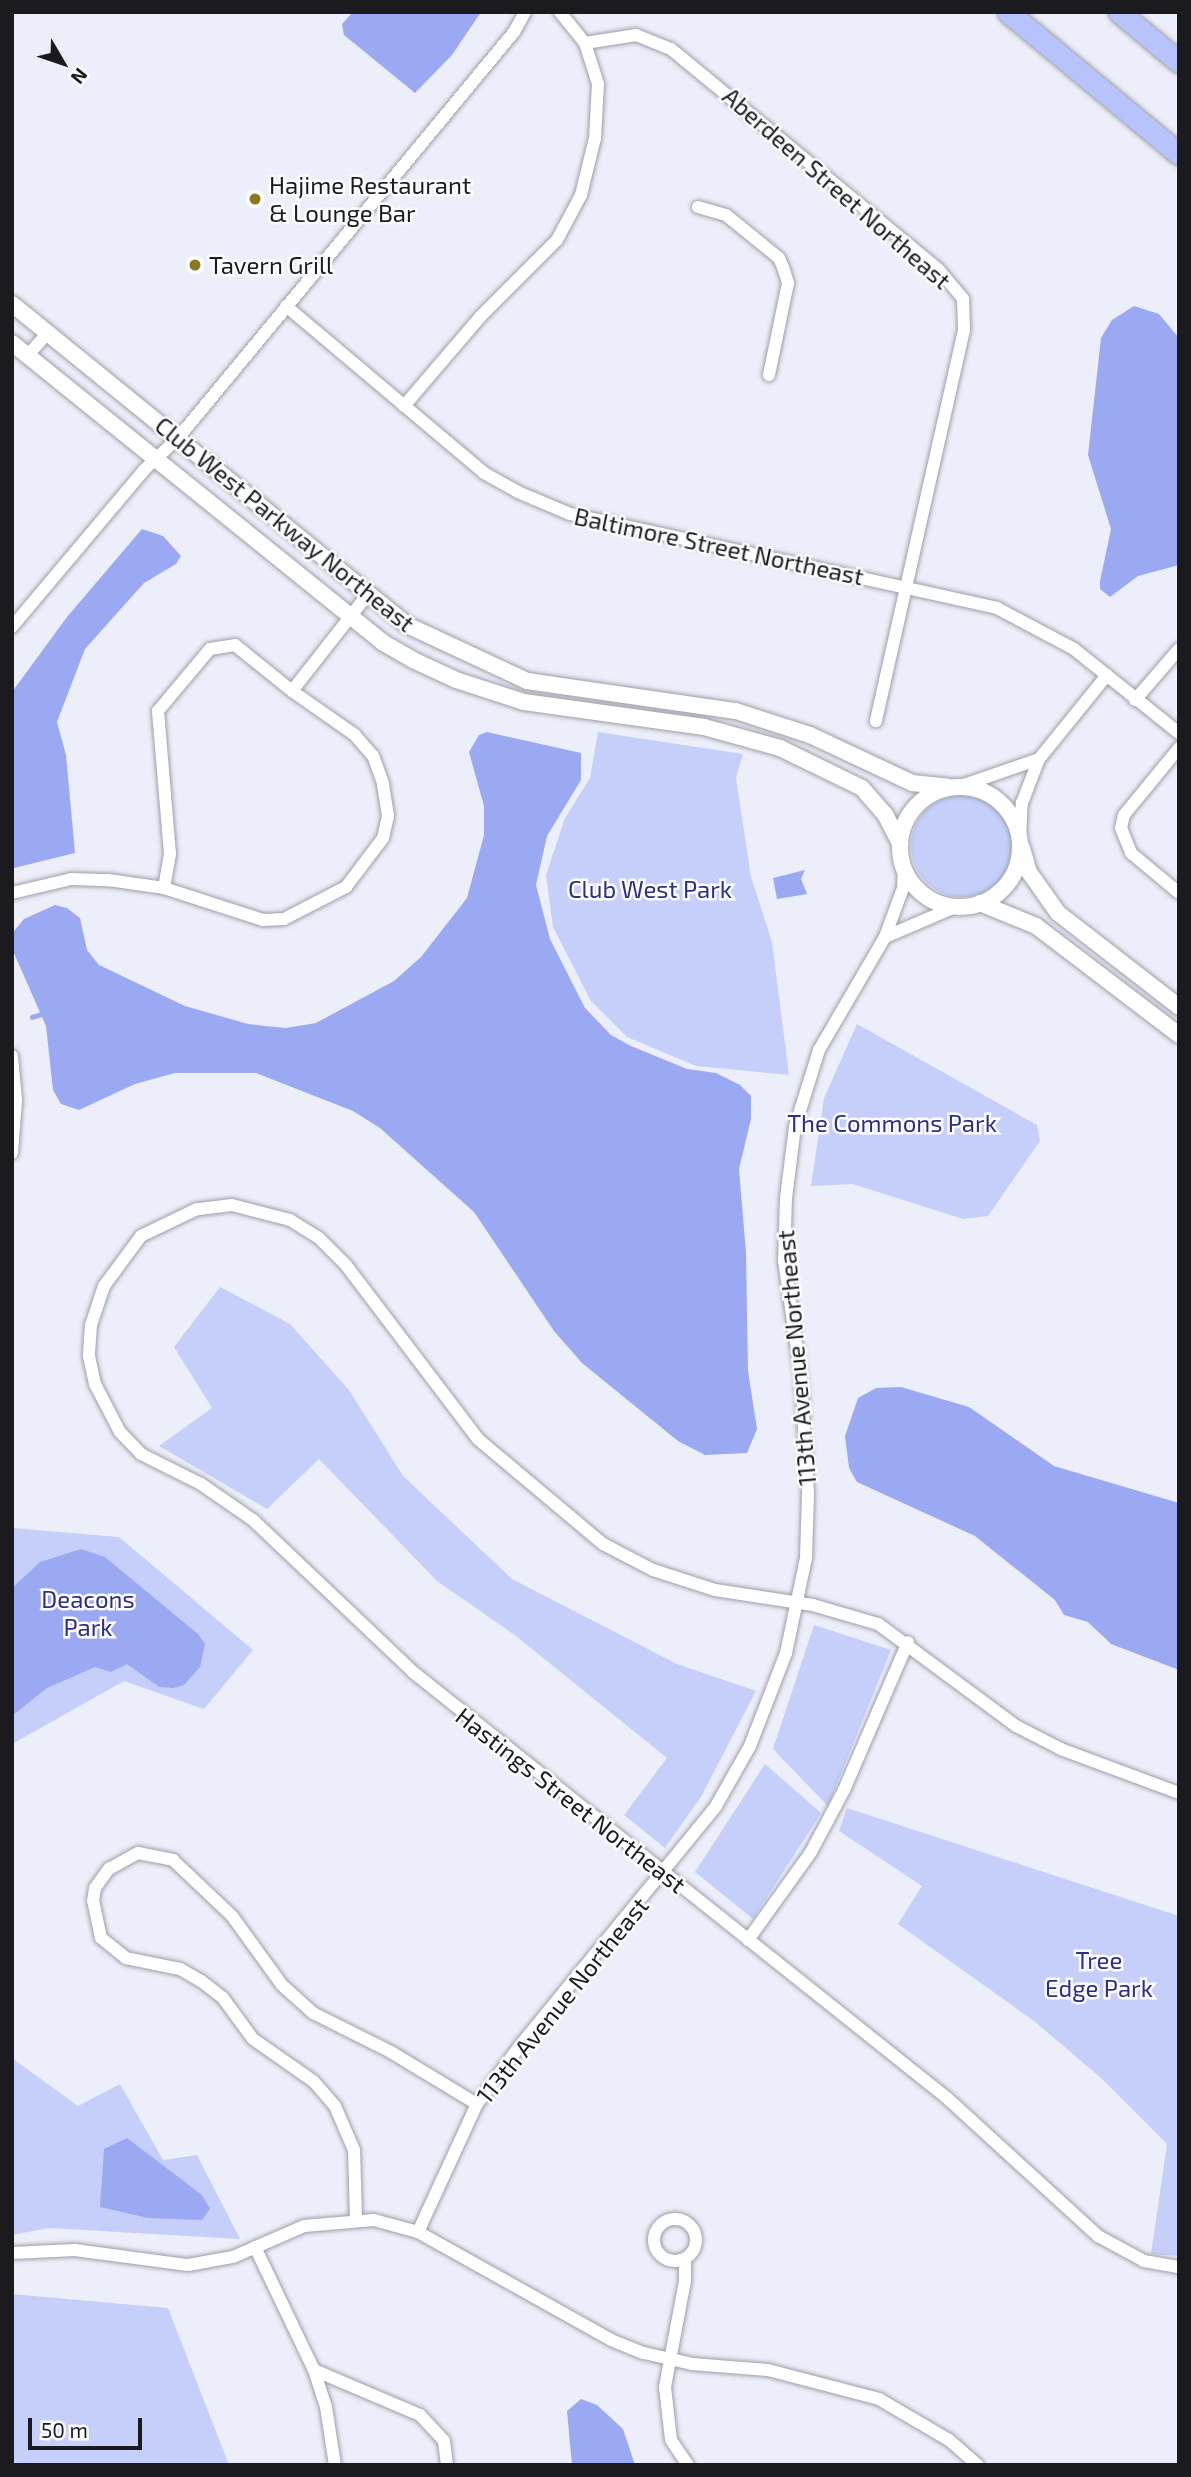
<!DOCTYPE html>
<style>
body{margin:0}
#map{position:relative;width:1191px;height:2477px;overflow:hidden;background:#eceef9;font-family:"Exo 2",sans-serif}
div>[style]{position:absolute}
[style*='--x']{left:calc(var(--x)*1px);top:calc(var(--y)*1px);width:calc(var(--w)*1px);rotate:calc(var(--a)*1deg)}
.green>*{inset:0;background:#c6cffa}
.round{border-radius:50%}
.water>*{inset:0;background:#9ba8f2}
.stream>*{height:4.5px;margin:-2.25px;padding:0 2.25px;transform-origin:2.25px;border-radius:2.25px;background:#9ba8f2}
.roads{filter:drop-shadow(0 0 2px #9d9fa8) drop-shadow(0 0 2px #9d9fa8)}
.street>*{height:12px;margin:-6px;padding:0 6px;transform-origin:6px;border-radius:6px;background:#fff}
.street>.ring{margin:-6px;padding:0;box-sizing:content-box;background:none;border:12px solid #fff;border-radius:50%}
.secondary>*{height:16px;margin:-8px;padding:0 8px;transform-origin:8px;border-radius:8px;background:#fff}
.secondary>.ring{margin:-8px;padding:0;box-sizing:content-box;background:none;border:16px solid #fff;border-radius:50%}
.highway>*{height:21px;margin:-10.5px;padding:0 10.5px;transform-origin:10.5px;border-radius:10.5px;background:#b8c2fb}
.dots>*{width:19px;height:19px;translate:-50% -50%;box-sizing:border-box;border:4px solid #fbfcfe;border-radius:50%}
span{translate:-50% -50%;white-space:nowrap;text-align:center;line-height:1.15;-webkit-text-stroke:5px #fbfcfe;paint-order:stroke}
.poi-label{font-size:24px;color:#1b1b1f}
.left{translate:0 -50%;text-align:left}
.street-label{font-size:24px;color:#1b1b1f}
.park-label{font-size:24px;color:#2e2f84}
.frame{position:absolute;inset:0;border:14px solid #1b1b1f;pointer-events:none}
.north{position:absolute;left:28px;top:28px;width:70px;height:70px;-webkit-text-stroke:5px #fbfcfe;paint-order:stroke;rotate:129deg;font-size:19px;font-weight:700;line-height:28px;text-align:center;color:#1b1b1f}
.north::after{content:'';display:block;margin:auto;width:24px;height:32px;background:#1b1b1f;clip-path:polygon(50% 0,100% 100%,50% 72%,0 100%)}
.scale{position:absolute;left:28px;top:2418px;width:114px;height:32px;box-sizing:border-box;border:4px solid #1b1b1f;border-top:0;padding-left:9px;font-size:21px;line-height:24px;white-space:nowrap;color:#1b1b1f;-webkit-text-stroke:5px #fbfcfe;paint-order:stroke}
</style>
<div id="map">
<div class="green">
<div style="clip-path:polygon(598px 732px,743px 754px,736px 778px,751px 877px,772px 942px,789px 1075px,696px 1066px,627px 1037px,591px 1001px,553px 927px,546px 875px,565px 818px,590px 778px)"></div>
<div class="round" style="left:911px;top:795px;width:102px;height:102px"></div>
<div style="clip-path:polygon(857px 1024px,1037px 1125px,1040px 1141px,988px 1216px,963px 1219px,853px 1184px,811px 1186px,824px 1098px)"></div>
<div style="clip-path:polygon(220px 1287px,290px 1324px,349px 1390px,403px 1476px,512px 1579px,677px 1664px,756px 1691px,702px 1795px,665px 1848px,624px 1815px,667px 1758px,516px 1636px,437px 1581px,319px 1459px,267px 1509px,159px 1446px,212px 1408px,174px 1347px)"></div>
<div style="clip-path:polygon(12px 1528px,119px 1537px,253px 1650px,204px 1709px,124px 1681px,12px 1744px)"></div>
<div style="clip-path:polygon(814px 1625px,891px 1650px,828px 1806px,773px 1749px)"></div>
<div style="clip-path:polygon(765px 1764px,821px 1813px,753px 1919px,695px 1872px)"></div>
<div style="clip-path:polygon(847px 1808px,1179px 1916px,1179px 2256px,1151px 2254px,1167px 2144px,1100px 2077px,1034px 2021px,898px 1924px,922px 1886px,839px 1831px)"></div>
<div style="clip-path:polygon(12px 2058px,78px 2106px,120px 2084px,163px 2160px,197px 2155px,240px 2239px,49px 2228px,12px 2235px)"></div>
<div style="clip-path:polygon(12px 2294px,168px 2308px,229px 2465px,12px 2465px)"></div>
</div>
<div class="water">
<div style="clip-path:polygon(353px 12px,481px 12px,452px 55px,415px 93px,344px 35px,342px 24px)"></div>
<div style="clip-path:polygon(1134px 306px,1159px 314px,1179px 338px,1179px 565px,1138px 576px,1110px 597px,1100px 589px,1100px 581px,1111px 529px,1088px 455px,1101px 338px,1112px 320px)"></div>
<div style="clip-path:polygon(142px 529px,163px 536px,181px 556px,176px 564px,144px 583px,85px 649px,57px 722px,66px 755px,75px 853px,14px 868px,12px 692px,67px 617px)"></div>
<div style="clip-path:polygon(487px 732px,581px 753px,581px 780px,547px 836px,536px 885px,550px 939px,585px 1008px,611px 1035px,631px 1046px,687px 1069px,716px 1073px,740px 1085px,751px 1096px,751px 1119px,739px 1169px,746px 1253px,748px 1371px,757px 1429px,747px 1453px,705px 1455px,678px 1441px,582px 1363px,554px 1331px,474px 1212px,380px 1128px,353px 1111px,256px 1073px,175px 1073px,135px 1084px,79px 1110px,61px 1104px,53px 1090px,46px 1026px,13px 951px,14px 931px,24px 919px,55px 905px,67px 908px,80px 918px,87px 950px,99px 965px,185px 1006px,248px 1024px,286px 1028px,316px 1023px,394px 981px,421px 957px,467px 898px,484px 835px,484px 806px,469px 752px,479px 735px)"></div>
<div style="clip-path:polygon(805px 870px,801px 879px,807px 894px,777px 899px,773px 878px)"></div>
<div style="clip-path:polygon(901px 1387px,969px 1407px,1054px 1466px,1179px 1503px,1179px 1670px,1111px 1644px,1088px 1622px,1064px 1615px,1055px 1600px,975px 1536px,857px 1482px,849px 1468px,845px 1436px,858px 1398px,876px 1388px)"></div>
<div style="clip-path:polygon(81px 1549px,105px 1557px,198px 1634px,205px 1644px,200px 1667px,184px 1685px,173px 1688px,159px 1687px,127px 1664px,111px 1672px,95px 1667px,47px 1688px,12px 1716px,12px 1588px,40px 1562px)"></div>
<div style="clip-path:polygon(127px 2138px,202px 2195px,210px 2209px,202px 2220px,148px 2218px,100px 2207px,104px 2149px)"></div>
<div style="clip-path:polygon(581px 2399px,597px 2405px,623px 2429px,635px 2465px,572px 2465px,567px 2411px)"></div>
</div>
<div class="stream">
<div style="--x:32;--y:1017;--w:9;--a:-18"></div>
</div>
<div class="roads">
<div class="street">
<div style="--x:585;--y:43;--w:52;--a:-8.9"></div>
<div style="--x:636;--y:35;--w:38;--a:22"></div>
<div style="--x:671;--y:49;--w:347;--a:39.5"></div>
<div style="--x:939;--y:270;--w:38;--a:50"></div>
<div style="--x:963;--y:299;--w:31;--a:88"></div>
<div style="--x:964;--y:330;--w:401;--a:102.7"></div>
<div style="--x:698;--y:207;--w:29;--a:16"></div>
<div style="--x:726;--y:215;--w:68;--a:39.1"></div>
<div style="--x:779;--y:258;--w:13;--a:67"></div>
<div style="--x:784;--y:270;--w:14;--a:73"></div>
<div style="--x:788;--y:283;--w:94;--a:101.7"></div>
<div style="--x:286;--y:306;--w:259;--a:40.1"></div>
<div style="--x:484;--y:473;--w:39;--a:29"></div>
<div style="--x:518;--y:492;--w:56;--a:22.9"></div>
<div style="--x:570;--y:514;--w:437;--a:12.4"></div>
<div style="--x:997;--y:608;--w:87;--a:28"></div>
<div style="--x:1074;--y:649;--w:134;--a:38.7"></div>
<div style="--x:27;--y:356;--w:31;--a:-48"></div>
<div style="--x:404;--y:406;--w:118;--a:-49.5"></div>
<div style="--x:481;--y:316;--w:107;--a:-45"></div>
<div style="--x:557;--y:240;--w:51;--a:-61.9"></div>
<div style="--x:581;--y:195;--w:59;--a:-76.2"></div>
<div style="--x:595;--y:138;--w:54;--a:-86.8"></div>
<div style="--x:598;--y:84;--w:43;--a:-107.6"></div>
<div style="--x:585;--y:43;--w:40;--a:-129"></div>
<div style="--x:12;--y:627;--w:205;--a:-49.9"></div>
<div style="--x:144;--y:470;--w:47;--a:-43.3"></div>
<div style="--x:178;--y:438;--w:527;--a:-50.39"></div>
<div style="--x:514;--y:32;--w:23;--a:-61"></div>
<div style="--x:1135;--y:700;--w:67;--a:-49.2"></div>
<div style="--x:1179;--y:748;--w:87;--a:129.4"></div>
<div style="--x:1124;--y:815;--w:13;--a:103"></div>
<div style="--x:1121;--y:828;--w:27;--a:68"></div>
<div style="--x:1131;--y:853;--w:62;--a:39.8"></div>
<div style="--x:961;--y:786;--w:83;--a:-19.1"></div>
<div style="--x:1020;--y:836;--w:33;--a:-87"></div>
<div style="--x:1022;--y:803;--w:47;--a:-68.9"></div>
<div style="--x:1039;--y:759;--w:108;--a:-51"></div>
<div style="--x:164;--y:888;--w:35;--a:-80"></div>
<div style="--x:170;--y:854;--w:144;--a:-94.8"></div>
<div style="--x:158;--y:711;--w:81;--a:-50"></div>
<div style="--x:210;--y:649;--w:25;--a:-9"></div>
<div style="--x:235;--y:645;--w:73;--a:38.9"></div>
<div style="--x:12;--y:893;--w:61;--a:-13.3"></div>
<div style="--x:71;--y:879;--w:37;--a:2"></div>
<div style="--x:108;--y:880;--w:57;--a:8.1"></div>
<div style="--x:164;--y:888;--w:104;--a:17.9"></div>
<div style="--x:263;--y:920;--w:21;--a:-3"></div>
<div style="--x:284;--y:919;--w:70;--a:-27.3"></div>
<div style="--x:346;--y:887;--w:61;--a:-52.9"></div>
<div style="--x:383;--y:838;--w:23;--a:-77"></div>
<div style="--x:388;--y:816;--w:33;--a:-99"></div>
<div style="--x:383;--y:783;--w:29;--a:-110"></div>
<div style="--x:373;--y:756;--w:28;--a:-131"></div>
<div style="--x:355;--y:735;--w:77;--a:-145.1"></div>
<div style="--x:292;--y:691;--w:123;--a:-51.9"></div>
<div style="--x:885;--y:937;--w:76;--a:-23.2"></div>
<div style="--x:12;--y:1056;--w:44;--a:84.8"></div>
<div style="--x:16;--y:1100;--w:53;--a:94.3"></div>
<div style="--x:1179;--y:1793;--w:126;--a:-159.6"></div>
<div style="--x:1061;--y:1749;--w:51;--a:-152.9"></div>
<div style="--x:1016;--y:1726;--w:172;--a:-143.5"></div>
<div style="--x:878;--y:1624;--w:68;--a:-163.7"></div>
<div style="--x:813;--y:1605;--w:99;--a:-171.3"></div>
<div style="--x:715;--y:1590;--w:65;--a:-162.1"></div>
<div style="--x:653;--y:1570;--w:56;--a:-152.5"></div>
<div style="--x:603;--y:1544;--w:163;--a:-140"></div>
<div style="--x:478;--y:1439;--w:218;--a:-127.2"></div>
<div style="--x:346;--y:1265;--w:38;--a:-135"></div>
<div style="--x:319;--y:1238;--w:34;--a:-148"></div>
<div style="--x:290;--y:1220;--w:60;--a:-165.5"></div>
<div style="--x:232;--y:1205;--w:35;--a:173"></div>
<div style="--x:197;--y:1209;--w:62;--a:154.3"></div>
<div style="--x:141;--y:1236;--w:62;--a:126.5"></div>
<div style="--x:104;--y:1286;--w:41;--a:108.4"></div>
<div style="--x:91;--y:1325;--w:31;--a:94"></div>
<div style="--x:89;--y:1356;--w:29;--a:78"></div>
<div style="--x:95;--y:1384;--w:54;--a:62.5"></div>
<div style="--x:120;--y:1432;--w:30;--a:46"></div>
<div style="--x:141;--y:1454;--w:67;--a:26.6"></div>
<div style="--x:201;--y:1484;--w:63;--a:34.7"></div>
<div style="--x:253;--y:1520;--w:221;--a:43.5"></div>
<div style="--x:413;--y:1672;--w:683;--a:38.58"></div>
<div style="--x:947;--y:2098;--w:205;--a:42.4"></div>
<div style="--x:1098;--y:2236;--w:52;--a:28.5"></div>
<div style="--x:1144;--y:2261;--w:36;--a:10"></div>
<div style="--x:748;--y:1940;--w:108;--a:-54.4"></div>
<div style="--x:811;--y:1852;--w:70;--a:-62"></div>
<div style="--x:844;--y:1790;--w:161;--a:-66.6"></div>
<div class="ring" style="left:654px;top:2219px;width:30px;height:30px"></div>
<div style="--x:356;--y:2220;--w:70;--a:-91.6"></div>
<div style="--x:354;--y:2150;--w:48;--a:-113.4"></div>
<div style="--x:335;--y:2106;--w:33;--a:-131"></div>
<div style="--x:313;--y:2081;--w:73;--a:-145"></div>
<div style="--x:253;--y:2039;--w:51;--a:-126.2"></div>
<div style="--x:223;--y:1998;--w:28;--a:-142"></div>
<div style="--x:201;--y:1981;--w:24;--a:-150"></div>
<div style="--x:180;--y:1969;--w:55;--a:-168.5"></div>
<div style="--x:126;--y:1958;--w:32;--a:-141"></div>
<div style="--x:101;--y:1938;--w:38;--a:-102"></div>
<div style="--x:93;--y:1901;--w:13;--a:-81"></div>
<div style="--x:95;--y:1888;--w:24;--a:-54"></div>
<div style="--x:109;--y:1869;--w:33;--a:-29"></div>
<div style="--x:138;--y:1853;--w:36;--a:11"></div>
<div style="--x:173;--y:1860;--w:81;--a:43.5"></div>
<div style="--x:232;--y:1916;--w:85;--a:54.1"></div>
<div style="--x:282;--y:1985;--w:42;--a:42.1"></div>
<div style="--x:313;--y:2013;--w:87;--a:26.6"></div>
<div style="--x:391;--y:2052;--w:100;--a:31.2"></div>
<div style="--x:418;--y:2232;--w:141;--a:-65.3"></div>
<div style="--x:477;--y:2104;--w:71;--a:-53.6"></div>
<div style="--x:519;--y:2047;--w:311;--a:-50.7"></div>
<div style="--x:716;--y:1806;--w:69;--a:-60.5"></div>
<div style="--x:750;--y:1746;--w:100;--a:-68.8"></div>
<div style="--x:786;--y:1653;--w:97;--a:-78.1"></div>
<div style="--x:806;--y:1558;--w:65;--a:-88.2"></div>
<div style="--x:808;--y:1493;--w:116;--a:-93.5"></div>
<div style="--x:801;--y:1377;--w:117;--a:-98.3"></div>
<div style="--x:784;--y:1261;--w:63;--a:-88.2"></div>
<div style="--x:786;--y:1198;--w:72;--a:-82.8"></div>
<div style="--x:795;--y:1127;--w:81;--a:-72.7"></div>
<div style="--x:819;--y:1050;--w:131;--a:-59.7"></div>
<div style="--x:885;--y:937;--w:52;--a:-69.8"></div>
<div style="--x:903;--y:888;--w:21;--a:-87"></div>
<div style="--x:255;--y:2247;--w:136;--a:64.4"></div>
<div style="--x:314;--y:2370;--w:39;--a:72"></div>
<div style="--x:326;--y:2407;--w:59;--a:81.2"></div>
<div style="--x:12;--y:2253;--w:63;--a:-2.7"></div>
<div style="--x:75;--y:2250;--w:114;--a:7.6"></div>
<div style="--x:188;--y:2265;--w:46;--a:-10.1"></div>
<div style="--x:233;--y:2257;--w:77;--a:-23.6"></div>
<div style="--x:304;--y:2226;--w:70;--a:-4.9"></div>
<div style="--x:374;--y:2220;--w:46;--a:15.3"></div>
<div style="--x:418;--y:2232;--w:221;--a:29.2"></div>
<div style="--x:611;--y:2340;--w:35;--a:22"></div>
<div style="--x:644;--y:2353;--w:49;--a:12.9"></div>
<div style="--x:692;--y:2364;--w:76;--a:4.5"></div>
<div style="--x:768;--y:2370;--w:115;--a:14.6"></div>
<div style="--x:879;--y:2399;--w:81;--a:30.4"></div>
<div style="--x:949;--y:2440;--w:38;--a:41"></div>
<div style="--x:685;--y:2260;--w:21;--a:90"></div>
<div style="--x:685;--y:2281;--w:108;--a:100.7"></div>
<div style="--x:665;--y:2387;--w:53;--a:83.5"></div>
<div style="--x:671;--y:2440;--w:30;--a:56"></div>
<div style="--x:314;--y:2370;--w:115;--a:23"></div>
<div style="--x:420;--y:2415;--w:35;--a:47"></div>
<div style="--x:444;--y:2441;--w:24;--a:83"></div>
</div>
<div class="secondary">
<div style="--x:12;--y:304;--w:509;--a:39.1"></div>
<div style="--x:407;--y:625;--w:132;--a:25"></div>
<div style="--x:527;--y:681;--w:211;--a:8.2"></div>
<div style="--x:736;--y:711;--w:78;--a:18"></div>
<div style="--x:810;--y:735;--w:113;--a:25.2"></div>
<div style="--x:912;--y:783;--w:36;--a:6"></div>
<div style="--x:12;--y:343;--w:476;--a:38.9"></div>
<div style="--x:382;--y:642;--w:36;--a:30"></div>
<div style="--x:413;--y:660;--w:47;--a:24.9"></div>
<div style="--x:456;--y:680;--w:71;--a:17.9"></div>
<div style="--x:524;--y:702;--w:182;--a:7.9"></div>
<div style="--x:704;--y:727;--w:79;--a:15.4"></div>
<div style="--x:780;--y:748;--w:91;--a:26"></div>
<div style="--x:862;--y:788;--w:35;--a:49"></div>
<div style="--x:885;--y:814;--w:34;--a:63"></div>
<div class="ring" style="left:900px;top:787px;width:104px;height:104px"></div>
<div style="--x:1022;--y:848;--w:25;--a:74"></div>
<div style="--x:1029;--y:872;--w:50;--a:54.7"></div>
<div style="--x:1058;--y:913;--w:153;--a:37.8"></div>
<div style="--x:980;--y:903;--w:61;--a:22.3"></div>
<div style="--x:1036;--y:926;--w:180;--a:37.3"></div>
</div>
<div class="highway">
<div style="--x:1008;--y:12;--w:222;--a:39.7"></div>
<div style="--x:1119;--y:12;--w:78;--a:39.8"></div>
</div>
</div>
<div class="dots">
<div style="left:255px;top:199px;background:#8c791e"></div>
<div style="left:195px;top:265px;background:#8c791e"></div>
</div>
<div class="poi-label">
<span class="left" style="left:269px;top:199px">Hajime Restaurant<br>&amp; Lounge Bar</span>
<span class="left" style="left:209px;top:265px">Tavern Grill</span>
</div>
<div class="street-label">
<span style="left:837px;top:188px;rotate:41deg">Aberdeen Street Northeast</span>
<span style="left:285px;top:524px;rotate:39deg">Club West Parkway Northeast</span>
<span style="left:719px;top:546px;rotate:12deg">Baltimore Street Northeast</span>
<span style="left:796px;top:1358px;rotate:-95deg">113th Avenue Northeast</span>
<span style="left:571px;top:1800px;rotate:38deg">Hastings Street Northeast</span>
<span style="left:562px;top:2000px;rotate:-51deg">113th Avenue Northeast</span>
</div>
<div class="park-label">
<span style="left:650px;top:889px">Club West Park</span>
<span style="left:892px;top:1123px">The Commons Park</span>
<span style="left:88px;top:1613px">Deacons<br>Park</span>
<span style="left:1099px;top:1974px">Tree<br>Edge Park</span>
</div>
<div class="frame"></div>
<div class="north">N</div>
<div class="scale">50 m</div>
</div>
